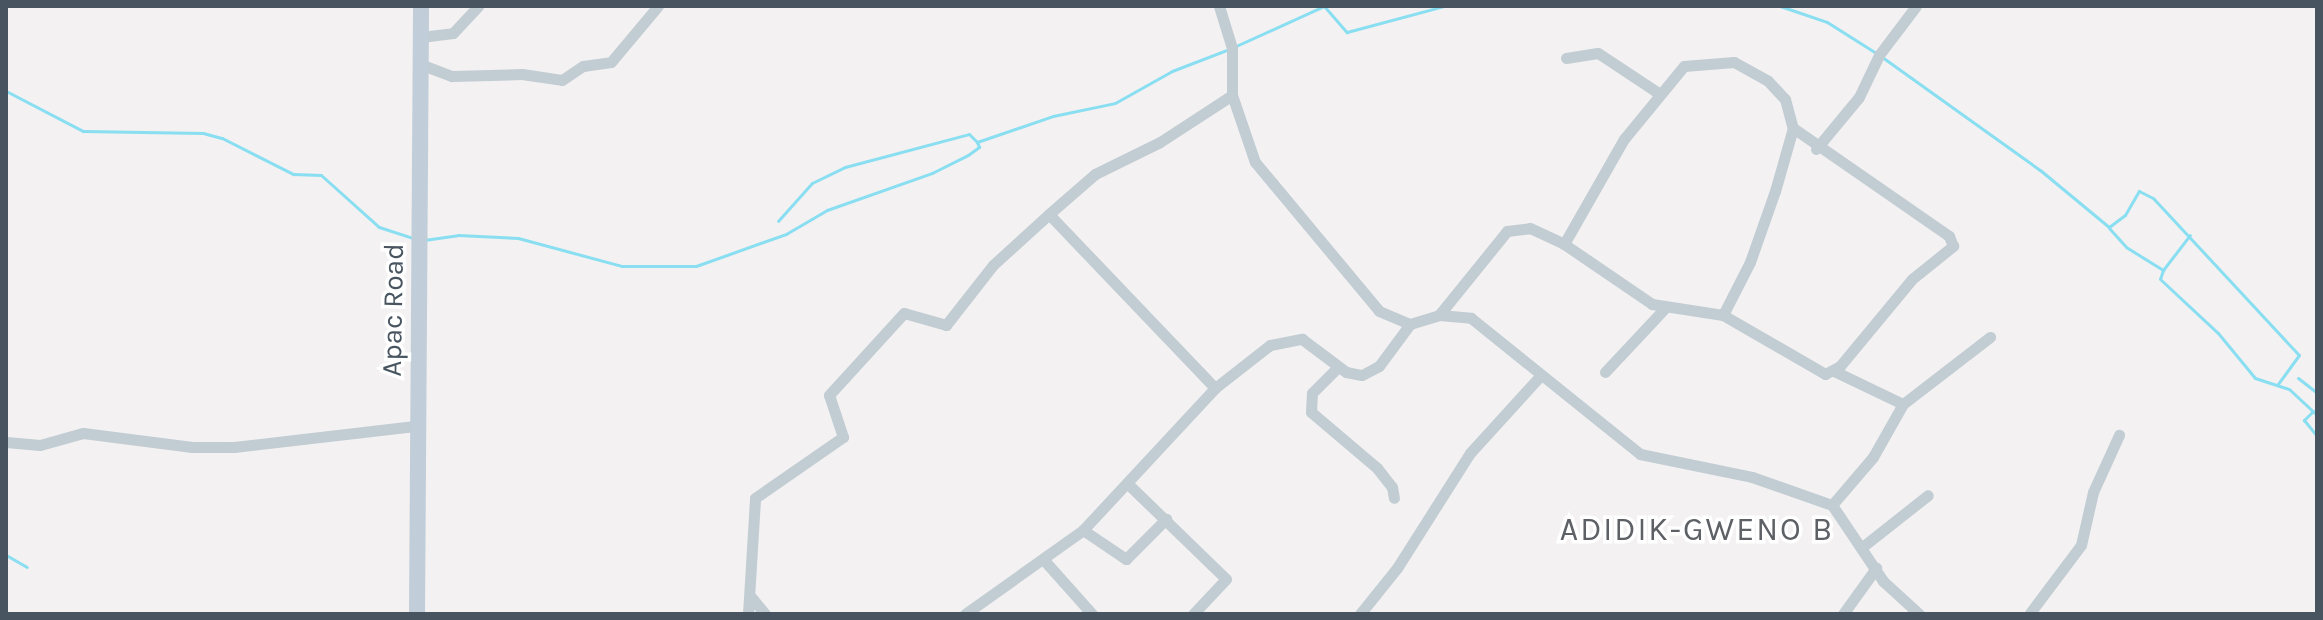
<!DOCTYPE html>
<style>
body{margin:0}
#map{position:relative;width:2323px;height:620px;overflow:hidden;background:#f3f1f1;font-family:Karla,sans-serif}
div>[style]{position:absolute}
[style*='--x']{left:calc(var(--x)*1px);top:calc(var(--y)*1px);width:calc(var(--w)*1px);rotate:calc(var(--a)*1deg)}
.stream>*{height:3px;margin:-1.5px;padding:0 1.5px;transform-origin:1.5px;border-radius:1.5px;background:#89dff1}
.minor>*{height:11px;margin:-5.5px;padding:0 5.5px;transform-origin:5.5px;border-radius:5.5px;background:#c1ccd3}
.secondary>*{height:16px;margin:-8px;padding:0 8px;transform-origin:8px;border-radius:8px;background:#c1cdd8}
span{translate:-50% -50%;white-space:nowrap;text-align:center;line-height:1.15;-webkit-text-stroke:7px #fff;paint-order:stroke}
.street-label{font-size:28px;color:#485560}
.quarter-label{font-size:32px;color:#5d6166;letter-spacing:2px}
.frame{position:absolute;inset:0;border:8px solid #485560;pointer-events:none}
</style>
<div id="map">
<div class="stream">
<div style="--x:1780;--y:6;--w:50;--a:18.8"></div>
<div style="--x:1827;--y:22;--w:58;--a:32.3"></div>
<div style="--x:1236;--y:46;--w:97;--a:-24.4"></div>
<div style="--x:1324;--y:6;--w:35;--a:49"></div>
<div style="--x:1347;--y:32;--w:100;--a:-15"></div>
<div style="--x:1882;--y:57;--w:194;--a:35.6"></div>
<div style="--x:2040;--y:170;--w:89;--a:39.6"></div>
<div style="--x:2109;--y:227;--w:20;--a:-37"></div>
<div style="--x:2125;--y:215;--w:28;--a:-60"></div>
<div style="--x:2139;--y:191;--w:16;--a:27"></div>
<div style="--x:2153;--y:198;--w:214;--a:47.1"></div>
<div style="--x:2299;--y:355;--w:37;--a:126"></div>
<div style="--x:6;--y:91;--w:87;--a:27.5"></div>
<div style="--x:83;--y:131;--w:120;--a:1"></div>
<div style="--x:203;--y:133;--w:20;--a:15"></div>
<div style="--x:222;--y:138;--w:80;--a:26.9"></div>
<div style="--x:293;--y:174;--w:28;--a:2"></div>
<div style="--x:321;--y:175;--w:78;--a:41.9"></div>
<div style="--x:379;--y:227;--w:36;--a:18"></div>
<div style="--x:778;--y:221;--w:51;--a:-48.2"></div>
<div style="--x:812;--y:183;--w:37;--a:-26"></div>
<div style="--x:845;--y:167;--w:128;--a:-14.9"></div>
<div style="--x:969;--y:134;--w:11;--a:45"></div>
<div style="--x:2109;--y:228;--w:25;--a:48"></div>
<div style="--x:2126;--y:247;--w:44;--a:31.9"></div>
<div style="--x:2163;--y:270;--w:44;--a:-52.4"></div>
<div style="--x:424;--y:240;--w:34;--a:-8"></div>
<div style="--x:458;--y:235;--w:60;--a:2.9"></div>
<div style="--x:518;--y:238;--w:108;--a:15.1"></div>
<div style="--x:622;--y:266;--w:74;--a:0"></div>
<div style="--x:696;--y:266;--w:96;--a:-19.6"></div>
<div style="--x:786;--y:234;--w:48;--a:-30.3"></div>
<div style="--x:827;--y:210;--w:111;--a:-19.4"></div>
<div style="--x:932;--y:173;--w:40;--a:-26.6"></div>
<div style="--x:968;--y:155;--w:14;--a:-36"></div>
<div style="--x:979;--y:147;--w:5;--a:-112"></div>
<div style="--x:977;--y:142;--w:80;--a:-18.9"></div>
<div style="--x:1053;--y:116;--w:63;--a:-11.8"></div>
<div style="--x:1115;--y:103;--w:65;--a:-29.3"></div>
<div style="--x:1172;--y:71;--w:61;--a:-21.1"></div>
<div style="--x:2163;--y:270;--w:9;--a:108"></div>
<div style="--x:2160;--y:279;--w:79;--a:43"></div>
<div style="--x:2218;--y:333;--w:58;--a:50.6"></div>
<div style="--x:2255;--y:378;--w:36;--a:18"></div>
<div style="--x:2289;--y:389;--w:38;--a:43"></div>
<div style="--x:2298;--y:378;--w:24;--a:38"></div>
<div style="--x:2313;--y:411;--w:13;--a:135"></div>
<div style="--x:2304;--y:420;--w:21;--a:51"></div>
<div style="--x:6;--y:555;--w:24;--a:30"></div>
</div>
<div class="minor">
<div style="--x:1219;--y:6;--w:44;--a:72.8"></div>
<div style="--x:1232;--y:48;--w:47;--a:90"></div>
<div style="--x:1232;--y:95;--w:71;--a:71.1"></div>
<div style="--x:1255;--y:162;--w:194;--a:50.2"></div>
<div style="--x:1379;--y:311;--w:34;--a:23"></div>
<div style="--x:1410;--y:324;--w:30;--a:-17"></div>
<div style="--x:1439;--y:315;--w:32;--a:5"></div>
<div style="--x:1471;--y:318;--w:217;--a:38.8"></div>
<div style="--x:1640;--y:454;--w:114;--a:11.6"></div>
<div style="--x:1752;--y:477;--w:85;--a:19.3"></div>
<div style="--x:1832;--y:505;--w:92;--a:56.1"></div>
<div style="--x:1883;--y:581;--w:49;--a:42.5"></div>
<div style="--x:421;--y:37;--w:32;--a:-7"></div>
<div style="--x:453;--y:33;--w:37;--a:-47"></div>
<div style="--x:1566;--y:58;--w:32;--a:-9"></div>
<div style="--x:1598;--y:53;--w:74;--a:33.5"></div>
<div style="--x:420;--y:64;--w:34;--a:21"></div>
<div style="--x:452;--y:76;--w:70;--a:-1.6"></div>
<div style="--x:522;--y:74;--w:40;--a:8.5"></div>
<div style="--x:562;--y:80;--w:25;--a:-34"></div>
<div style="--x:583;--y:66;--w:28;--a:-8"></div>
<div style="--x:611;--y:62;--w:73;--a:-50"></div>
<div style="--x:1816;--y:149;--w:67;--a:-50.4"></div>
<div style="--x:1859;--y:97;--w:47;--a:-64.5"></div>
<div style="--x:1879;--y:55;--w:61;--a:-52.9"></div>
<div style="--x:1439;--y:315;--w:108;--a:-51"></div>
<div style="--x:1507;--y:231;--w:23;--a:-7"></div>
<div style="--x:1530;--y:228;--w:38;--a:25"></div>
<div style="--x:1564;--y:244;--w:121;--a:-60.3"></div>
<div style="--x:1624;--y:139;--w:94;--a:-50.6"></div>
<div style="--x:1684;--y:66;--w:50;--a:-4.6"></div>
<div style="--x:1734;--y:62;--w:39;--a:29"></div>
<div style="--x:1768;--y:81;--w:25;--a:47"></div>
<div style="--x:1785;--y:99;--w:30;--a:75"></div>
<div style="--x:1793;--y:128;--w:66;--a:105.9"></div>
<div style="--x:1775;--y:191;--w:75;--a:109.4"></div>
<div style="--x:1750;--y:262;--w:59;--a:117"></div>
<div style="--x:1723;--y:315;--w:72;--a:-171.2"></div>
<div style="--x:1652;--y:304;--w:107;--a:-145.7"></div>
<div style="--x:1723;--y:315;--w:118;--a:30"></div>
<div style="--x:1825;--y:374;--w:17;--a:-28"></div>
<div style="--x:1840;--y:366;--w:113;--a:-50.4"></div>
<div style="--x:1912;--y:279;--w:53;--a:-38.8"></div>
<div style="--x:1953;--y:246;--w:11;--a:-112"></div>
<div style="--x:1949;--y:236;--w:190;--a:-145.3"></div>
<div style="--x:1338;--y:367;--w:37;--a:135"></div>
<div style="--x:1312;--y:393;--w:19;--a:93"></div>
<div style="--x:1311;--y:412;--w:87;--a:40.3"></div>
<div style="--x:1377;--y:468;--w:24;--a:52"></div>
<div style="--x:1392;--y:487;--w:11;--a:80"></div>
<div style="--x:1834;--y:371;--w:76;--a:25.6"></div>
<div style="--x:1605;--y:372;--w:88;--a:-46.8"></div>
<div style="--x:1215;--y:388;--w:240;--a:-133.7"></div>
<div style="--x:1049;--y:214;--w:61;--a:-41"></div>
<div style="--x:1095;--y:174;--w:72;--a:-26.2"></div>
<div style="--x:1160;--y:142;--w:86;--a:-33.1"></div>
<div style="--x:6;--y:442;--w:34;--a:5"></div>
<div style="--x:40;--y:445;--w:45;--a:-15.6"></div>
<div style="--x:83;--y:433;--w:110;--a:7.3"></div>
<div style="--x:192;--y:447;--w:42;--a:0"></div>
<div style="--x:234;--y:447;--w:182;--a:-6.6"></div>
<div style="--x:1128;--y:484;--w:136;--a:44.1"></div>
<div style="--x:1226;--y:579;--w:48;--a:133.3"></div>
<div style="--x:1832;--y:505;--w:63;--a:-49.5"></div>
<div style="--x:1873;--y:457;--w:61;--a:-60.5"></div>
<div style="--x:1903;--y:404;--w:110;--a:-37.6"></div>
<div style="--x:1083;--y:530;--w:52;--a:34"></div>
<div style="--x:1126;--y:559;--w:57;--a:-45"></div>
<div style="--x:1861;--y:548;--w:85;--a:-38.3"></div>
<div style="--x:1043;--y:559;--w:74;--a:48.3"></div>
<div style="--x:752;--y:598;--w:21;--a:51"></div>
<div style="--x:2030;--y:613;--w:85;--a:-53.1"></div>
<div style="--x:2081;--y:545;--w:54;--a:-77.2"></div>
<div style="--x:2093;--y:492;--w:63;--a:-65.5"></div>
<div style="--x:748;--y:614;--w:116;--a:-86.5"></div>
<div style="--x:755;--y:498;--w:107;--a:-34.7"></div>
<div style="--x:843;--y:437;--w:44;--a:-108.4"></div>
<div style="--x:829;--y:395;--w:111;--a:-47.6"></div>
<div style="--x:904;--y:313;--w:44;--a:15.9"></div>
<div style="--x:946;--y:325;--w:76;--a:-51.9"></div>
<div style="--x:993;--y:265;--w:76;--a:-42.3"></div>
<div style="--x:965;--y:614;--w:145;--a:-35.4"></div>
<div style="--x:1083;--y:530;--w:194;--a:-47.1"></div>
<div style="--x:1215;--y:388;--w:70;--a:-38"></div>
<div style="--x:1270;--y:345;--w:33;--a:-11"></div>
<div style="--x:1302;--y:339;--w:55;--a:36.9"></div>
<div style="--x:1346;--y:372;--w:16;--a:11"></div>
<div style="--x:1362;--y:375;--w:19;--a:-28"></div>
<div style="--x:1379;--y:366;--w:52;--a:-53.6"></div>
<div style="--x:1360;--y:614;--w:59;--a:-51.2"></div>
<div style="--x:1397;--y:568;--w:136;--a:-57.6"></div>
<div style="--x:1470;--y:453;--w:105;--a:-47.7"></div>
<div style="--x:1843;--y:614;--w:57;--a:-54.3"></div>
</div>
<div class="secondary">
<div style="--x:417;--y:614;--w:608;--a:-89.62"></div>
</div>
<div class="street-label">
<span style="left:393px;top:310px;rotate:-89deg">Apac Road</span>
</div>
<div class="quarter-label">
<span style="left:1697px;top:530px">ADIDIK-GWENO B</span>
</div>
<div class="frame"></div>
</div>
